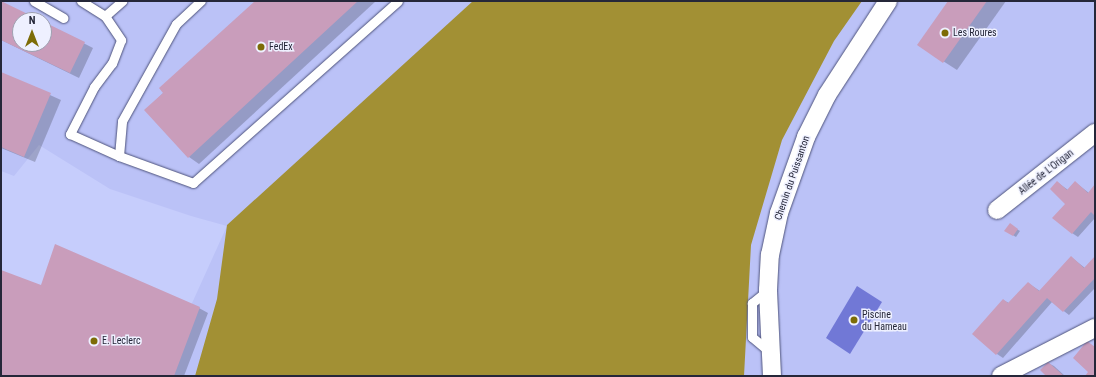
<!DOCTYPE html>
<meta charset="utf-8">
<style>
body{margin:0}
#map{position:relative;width:1096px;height:377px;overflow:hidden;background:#c6cdfc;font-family:"Roboto Condensed",sans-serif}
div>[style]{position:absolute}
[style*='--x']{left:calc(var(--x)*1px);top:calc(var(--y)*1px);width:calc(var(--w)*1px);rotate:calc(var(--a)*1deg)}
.built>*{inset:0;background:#bbc2f7}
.forest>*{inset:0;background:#a29034}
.water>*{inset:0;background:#7178d6}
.shadow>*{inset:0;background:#0003}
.building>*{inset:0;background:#c99dbb}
.roads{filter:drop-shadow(0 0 1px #4e537b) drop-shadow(0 0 1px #4e537b)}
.service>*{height:9px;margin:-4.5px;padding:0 4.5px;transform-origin:4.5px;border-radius:4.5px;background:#fff}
.minor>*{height:18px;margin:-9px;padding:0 9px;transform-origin:9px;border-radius:9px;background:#fff}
.dots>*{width:11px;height:11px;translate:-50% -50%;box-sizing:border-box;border:2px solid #eef0ff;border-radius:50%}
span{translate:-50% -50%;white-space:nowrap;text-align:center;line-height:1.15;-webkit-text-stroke:3px #eef0ff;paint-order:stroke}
.poi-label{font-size:10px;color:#252739}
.left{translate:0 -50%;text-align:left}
.street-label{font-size:10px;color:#252739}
.frame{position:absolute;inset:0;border:2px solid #252739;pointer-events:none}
.north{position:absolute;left:12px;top:12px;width:40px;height:40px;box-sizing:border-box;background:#eef0ff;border:1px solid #9ea0b0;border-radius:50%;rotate:0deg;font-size:11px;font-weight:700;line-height:16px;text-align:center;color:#252739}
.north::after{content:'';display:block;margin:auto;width:14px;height:18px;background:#7d6c07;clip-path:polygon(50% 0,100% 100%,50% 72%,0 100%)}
</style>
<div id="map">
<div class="built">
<div style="clip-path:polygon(evenodd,1px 1px,1095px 1px,1095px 376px,159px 376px,227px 226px,191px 216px,110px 189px,39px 145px,14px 176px,1px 171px,1px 1px,20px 20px,44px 20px,44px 44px,20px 44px,20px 20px)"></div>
</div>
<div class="forest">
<div style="clip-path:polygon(473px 1px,862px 1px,834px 41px,782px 140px,751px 245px,744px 376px,195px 376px,217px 299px,227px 225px)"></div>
</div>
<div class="water">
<div style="clip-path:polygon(857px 286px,882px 302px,850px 354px,826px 338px)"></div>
</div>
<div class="shadow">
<div style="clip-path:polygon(256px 1px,376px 1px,199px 164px,189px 157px,146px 110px)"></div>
<div style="clip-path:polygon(949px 1px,1006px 1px,957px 70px,918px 45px)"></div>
<div style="clip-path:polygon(1px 2px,38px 20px,20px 20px,20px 44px,44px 44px,44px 23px,93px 48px,79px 78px,1px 40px)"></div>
<div style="clip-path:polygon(1px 73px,61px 100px,35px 162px,1px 148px)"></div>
<div style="clip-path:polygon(1057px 182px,1068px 190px,1075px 182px,1089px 193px,1095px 186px,1095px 218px,1078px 237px,1072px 233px,1067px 204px)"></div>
<div style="clip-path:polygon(1010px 225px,1020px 231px,1016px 237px,1006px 231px)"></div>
<div style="clip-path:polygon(1071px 257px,1085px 268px,1095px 257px,1095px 288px,1069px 315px,1052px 302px,1003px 358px,997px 354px,1003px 300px,1009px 303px,1028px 283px,1040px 291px)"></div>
<div style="clip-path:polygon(1px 271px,41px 286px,199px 308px,208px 313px,184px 376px,1px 376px)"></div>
<div style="clip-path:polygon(1048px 363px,1054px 366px,1065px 376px,1048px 376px)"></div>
</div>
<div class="building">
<div style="clip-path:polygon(1px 1px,40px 20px,20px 20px,20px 44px,44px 44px,44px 22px,85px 42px,70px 73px,1px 40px)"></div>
<div style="clip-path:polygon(255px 1px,358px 1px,188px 158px,144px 110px,163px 93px,159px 88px)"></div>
<div style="clip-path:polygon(948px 1px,987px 1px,943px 63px,917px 45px)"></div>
<div style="clip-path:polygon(1px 72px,51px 93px,24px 157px,1px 147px)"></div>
<div style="clip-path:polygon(1057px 181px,1067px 190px,1075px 181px,1088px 193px,1095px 184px,1095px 216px,1091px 212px,1072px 234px,1052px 218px,1065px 204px,1050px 189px)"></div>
<div style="clip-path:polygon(1010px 223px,1018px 229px,1013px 236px,1004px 231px)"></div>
<div style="clip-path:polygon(55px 244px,200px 307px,174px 376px,1px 376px,1px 270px,41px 285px)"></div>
<div style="clip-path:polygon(1071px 256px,1084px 268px,1095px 256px,1095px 278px,1063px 312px,1047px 298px,996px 355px,972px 334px,1003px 299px,1008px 303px,1028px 282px,1039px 291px)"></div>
<div style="clip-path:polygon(1087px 341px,1095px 347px,1095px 376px,1085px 376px,1088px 372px,1073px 358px)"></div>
<div style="clip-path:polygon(1048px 362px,1064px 376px,1046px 376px,1040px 370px)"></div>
</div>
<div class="roads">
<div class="service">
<div style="--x:34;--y:1;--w:34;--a:30"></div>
<div style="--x:81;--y:1;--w:28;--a:32"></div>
<div style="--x:105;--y:16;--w:29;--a:56"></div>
<div style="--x:121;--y:40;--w:25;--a:111"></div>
<div style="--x:112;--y:63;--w:30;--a:127"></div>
<div style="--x:94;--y:87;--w:53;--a:117.1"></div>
<div style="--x:70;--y:134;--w:54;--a:24.2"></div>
<div style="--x:119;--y:156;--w:79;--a:20"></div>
<div style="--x:193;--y:183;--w:274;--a:-41.6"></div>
<div style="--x:105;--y:16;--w:23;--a:-41"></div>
<div style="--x:119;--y:156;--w:35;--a:-85"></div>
<div style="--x:122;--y:121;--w:111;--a:-60.9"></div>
<div style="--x:176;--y:24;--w:34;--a:-43"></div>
<div style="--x:768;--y:290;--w:21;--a:141"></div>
<div style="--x:752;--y:303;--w:34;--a:90"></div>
<div style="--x:752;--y:337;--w:23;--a:40"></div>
</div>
<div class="minor">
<div style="--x:997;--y:210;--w:125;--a:-38.2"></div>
<div style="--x:772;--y:376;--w:86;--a:-92.7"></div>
<div style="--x:768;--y:290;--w:35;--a:-87"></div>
<div style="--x:770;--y:255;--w:43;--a:-77.9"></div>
<div style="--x:779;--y:213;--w:81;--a:-70.4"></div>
<div style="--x:806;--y:137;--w:47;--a:-63.4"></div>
<div style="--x:827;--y:95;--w:112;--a:-57"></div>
<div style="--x:1001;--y:376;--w:106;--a:-27.1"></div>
</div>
</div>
<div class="dots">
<div style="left:945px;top:33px;background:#7d6c07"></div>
<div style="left:261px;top:47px;background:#7d6c07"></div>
<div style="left:854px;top:320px;background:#7d6c07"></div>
<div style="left:94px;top:341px;background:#7d6c07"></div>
</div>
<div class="poi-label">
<span class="left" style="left:953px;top:33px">Les Roures</span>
<span class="left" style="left:269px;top:47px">FedEx</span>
<span class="left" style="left:862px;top:320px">Piscine<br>du Hameau</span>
<span class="left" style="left:102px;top:341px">E. Leclerc</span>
</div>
<div class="street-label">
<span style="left:1046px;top:172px;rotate:-38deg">Allée de L'Origan</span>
<span style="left:792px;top:178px;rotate:-71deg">Chemin du Puissanton</span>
</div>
<div class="frame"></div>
<div class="north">N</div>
</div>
